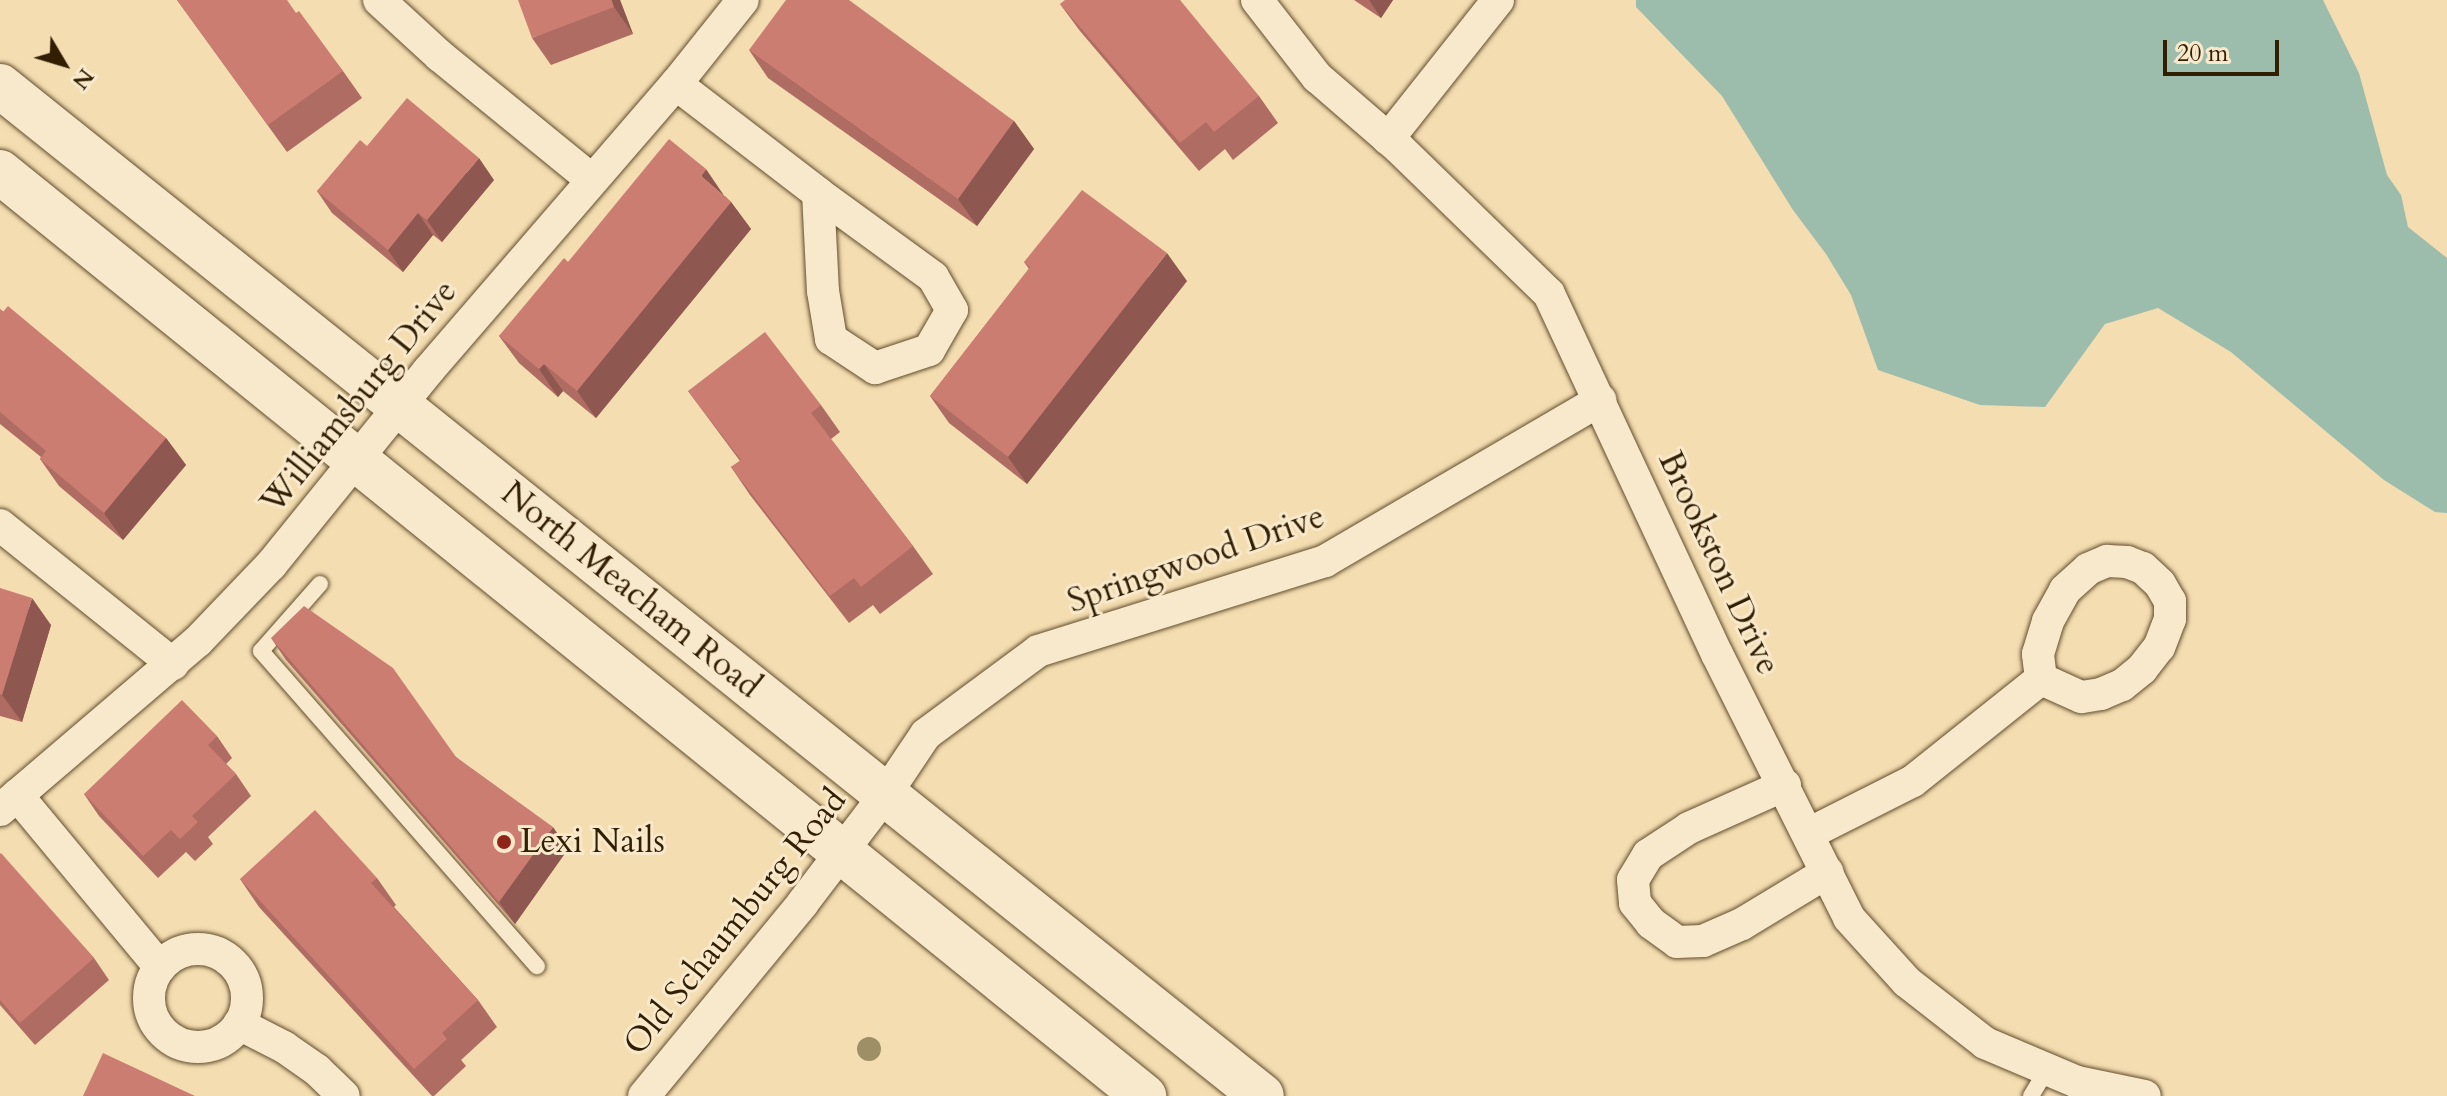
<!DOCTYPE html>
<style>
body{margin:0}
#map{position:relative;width:2447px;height:1096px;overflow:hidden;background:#f4ddb1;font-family:Cardo,serif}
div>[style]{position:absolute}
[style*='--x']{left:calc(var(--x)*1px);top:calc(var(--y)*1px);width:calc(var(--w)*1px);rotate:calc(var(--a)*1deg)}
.water>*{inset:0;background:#9cbcac}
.roads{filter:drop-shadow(0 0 2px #624e2d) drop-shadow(0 0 2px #624e2d)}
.service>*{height:16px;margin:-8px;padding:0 8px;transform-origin:8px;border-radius:8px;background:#f8e9cc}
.minor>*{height:32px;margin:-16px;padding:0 16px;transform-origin:16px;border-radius:16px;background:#f8e9cc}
.minor>.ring{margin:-16px;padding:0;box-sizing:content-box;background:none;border:32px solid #f8e9cc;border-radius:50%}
.secondary>*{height:44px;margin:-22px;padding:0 22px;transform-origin:22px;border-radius:22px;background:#f8e9cc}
.trees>*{width:24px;height:24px;margin:-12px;border-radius:50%;background:#9f8f67}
.wall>*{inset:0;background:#af6c62}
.shaded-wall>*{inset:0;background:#8e5850}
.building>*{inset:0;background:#cb7d72}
.dots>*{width:22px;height:22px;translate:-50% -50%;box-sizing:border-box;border:4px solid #f8e9cc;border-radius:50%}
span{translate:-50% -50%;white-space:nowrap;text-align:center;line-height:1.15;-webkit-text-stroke:6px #f8e9cc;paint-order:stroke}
.street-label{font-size:34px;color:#321e01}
.poi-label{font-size:34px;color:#321e01}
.left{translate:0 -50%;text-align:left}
.north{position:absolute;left:24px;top:24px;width:80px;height:80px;-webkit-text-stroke:6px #f8e9cc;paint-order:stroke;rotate:128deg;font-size:22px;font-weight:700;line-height:32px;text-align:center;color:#321e01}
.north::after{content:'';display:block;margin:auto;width:28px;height:36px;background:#321e01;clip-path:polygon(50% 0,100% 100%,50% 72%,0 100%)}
.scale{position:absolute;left:2163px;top:40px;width:116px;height:36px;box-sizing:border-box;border:4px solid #321e01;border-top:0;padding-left:10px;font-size:24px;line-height:28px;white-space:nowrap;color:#321e01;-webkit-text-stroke:6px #f8e9cc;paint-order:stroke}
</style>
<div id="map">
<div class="water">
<div style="clip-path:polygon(1636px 0,2323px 0,2359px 73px,2387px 175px,2401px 195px,2408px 227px,2447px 258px,2447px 513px,2435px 512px,2384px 480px,2231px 352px,2158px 308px,2105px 324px,2045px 407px,1980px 405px,1878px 370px,1851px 295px,1826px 254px,1793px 210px,1722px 96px,1636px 7px)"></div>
</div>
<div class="roads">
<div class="service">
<div style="--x:320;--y:584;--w:89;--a:131.4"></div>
<div style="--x:261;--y:651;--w:419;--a:48.8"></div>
<div style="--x:2031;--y:1096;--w:31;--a:-59"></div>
</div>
<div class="minor">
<div style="--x:379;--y:0;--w:83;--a:42.6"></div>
<div style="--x:440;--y:56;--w:195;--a:39.2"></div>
<div style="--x:1257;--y:0;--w:98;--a:52.1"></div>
<div style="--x:1317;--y:77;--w:108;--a:40.9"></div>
<div style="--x:1399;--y:148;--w:209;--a:44.2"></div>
<div style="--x:1549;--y:294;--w:397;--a:65"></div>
<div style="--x:1717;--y:654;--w:295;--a:63.4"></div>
<div style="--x:1849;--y:918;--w:86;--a:47.8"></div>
<div style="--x:1907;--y:982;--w:99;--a:38"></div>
<div style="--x:1985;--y:1043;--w:100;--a:23"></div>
<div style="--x:2077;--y:1082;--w:69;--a:11.6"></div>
<div style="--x:676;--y:84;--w:179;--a:37.5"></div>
<div style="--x:818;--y:193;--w:98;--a:87.1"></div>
<div style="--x:823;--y:291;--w:49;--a:80.5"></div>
<div style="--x:831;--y:339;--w:53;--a:33.4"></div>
<div style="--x:875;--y:368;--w:57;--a:-18.4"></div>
<div style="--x:929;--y:350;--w:46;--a:-60.1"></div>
<div style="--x:952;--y:310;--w:38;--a:-120"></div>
<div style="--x:933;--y:277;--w:142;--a:-143.9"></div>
<div style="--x:1388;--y:139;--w:177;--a:-51.6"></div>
<div style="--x:0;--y:525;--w:222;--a:38.8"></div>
<div style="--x:1785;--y:785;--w:105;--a:155.9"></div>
<div style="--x:1689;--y:828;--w:49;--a:146.6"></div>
<div style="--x:1648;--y:855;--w:29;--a:121"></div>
<div style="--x:1633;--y:880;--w:23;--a:85"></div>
<div style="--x:1635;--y:903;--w:26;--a:51"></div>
<div style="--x:1651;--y:923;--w:32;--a:36"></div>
<div style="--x:1677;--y:942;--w:26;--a:-2"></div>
<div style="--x:1703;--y:941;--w:43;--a:-23.6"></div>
<div style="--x:1742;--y:924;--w:100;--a:-31.2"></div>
<div style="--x:17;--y:795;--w:224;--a:50.3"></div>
<div style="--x:0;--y:810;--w:260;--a:-40.5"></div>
<div style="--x:198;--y:641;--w:105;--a:-46.2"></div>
<div style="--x:271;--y:565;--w:250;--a:-51"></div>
<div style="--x:428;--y:371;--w:379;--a:-49.2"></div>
<div style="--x:676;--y:84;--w:107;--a:-51.4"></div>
<div style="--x:1810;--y:833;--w:115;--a:-26.8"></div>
<div style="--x:1913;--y:781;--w:164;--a:-38.6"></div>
<div style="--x:2041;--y:679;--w:25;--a:-97"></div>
<div style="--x:2038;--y:654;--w:34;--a:-73"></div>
<div style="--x:2048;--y:621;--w:35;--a:-61"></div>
<div style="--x:2065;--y:590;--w:31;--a:-42"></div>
<div style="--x:2088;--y:569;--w:21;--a:-23"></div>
<div style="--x:2107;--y:561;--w:20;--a:3"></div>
<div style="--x:2127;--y:562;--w:17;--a:21"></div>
<div style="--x:2143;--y:568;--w:23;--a:43"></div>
<div style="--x:2160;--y:584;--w:20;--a:60"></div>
<div style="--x:2170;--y:601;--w:18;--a:90"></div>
<div style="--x:2170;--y:619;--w:30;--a:111"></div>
<div style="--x:2159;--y:647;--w:28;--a:128"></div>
<div style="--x:2142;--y:669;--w:26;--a:141"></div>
<div style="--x:2122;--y:685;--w:23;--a:157"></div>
<div style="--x:2101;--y:694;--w:20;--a:171"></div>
<div style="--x:2081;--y:697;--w:44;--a:-155.8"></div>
<div class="ring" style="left:149px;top:949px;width:66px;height:66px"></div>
<div style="--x:239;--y:1024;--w:51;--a:27.1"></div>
<div style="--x:284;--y:1047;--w:40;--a:34.9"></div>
<div style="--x:317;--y:1070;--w:37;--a:44"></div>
<div style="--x:644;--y:1096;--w:249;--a:-50.5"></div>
<div style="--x:802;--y:904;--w:137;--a:-52.7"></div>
<div style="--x:885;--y:795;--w:73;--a:-56.1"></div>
<div style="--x:926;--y:734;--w:139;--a:-36.5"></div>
<div style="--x:1038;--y:651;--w:301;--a:-17.4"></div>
<div style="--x:1325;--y:561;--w:319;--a:-30.3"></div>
</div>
<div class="secondary">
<div style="--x:0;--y:86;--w:1616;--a:38.67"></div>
<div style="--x:0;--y:172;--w:1471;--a:38.93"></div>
</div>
</div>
<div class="trees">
<div style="left:869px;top:1049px"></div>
</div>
<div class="wall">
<div style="clip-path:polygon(177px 0,296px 13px,343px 71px,362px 98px,287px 152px)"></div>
<div style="clip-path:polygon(620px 0,633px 34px,551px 65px,532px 38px)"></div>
<div style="clip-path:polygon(1354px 0,1393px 0,1381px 18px)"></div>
<div style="clip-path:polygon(1060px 4px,1259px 96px,1278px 123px,1233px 160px,1225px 149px,1199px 171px,1080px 31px)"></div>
<div style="clip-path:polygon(749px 50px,1014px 121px,1034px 149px,977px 226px,768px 78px)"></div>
<div style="clip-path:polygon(367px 146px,494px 180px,442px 242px,433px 235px,403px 272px,332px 213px,317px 191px)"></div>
<div style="clip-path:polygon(725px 196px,731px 202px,751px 229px,596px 418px,563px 391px,558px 397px,519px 363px,499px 336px,568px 262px)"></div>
<div style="clip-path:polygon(1024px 262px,1187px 281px,1027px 484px,949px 423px,930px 396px,1029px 269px)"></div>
<div style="clip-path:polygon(0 309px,166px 438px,186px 465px,123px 540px,59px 486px,40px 459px,41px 457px,0 424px)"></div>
<div style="clip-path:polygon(688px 391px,821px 405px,840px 432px,831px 439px,913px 546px,933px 574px,880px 614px,873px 605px,849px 623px,750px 495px,731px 467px,740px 461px)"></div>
<div style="clip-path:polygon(0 588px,51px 625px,22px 722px,0 716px)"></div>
<div style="clip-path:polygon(271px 638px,456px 757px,568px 849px,515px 924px,286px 660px)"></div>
<div style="clip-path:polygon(217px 736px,232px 758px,226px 764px,236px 774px,251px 796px,208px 837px,213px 844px,195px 861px,186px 852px,158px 878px,99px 816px,84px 794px)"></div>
<div style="clip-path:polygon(0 854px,94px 958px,109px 980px,35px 1045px,0 1005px)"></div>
<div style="clip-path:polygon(377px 878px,396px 905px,394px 907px,478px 1000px,497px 1027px,461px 1060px,466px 1066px,434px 1096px,432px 1096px,259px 907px,240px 879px)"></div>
</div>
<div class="shaded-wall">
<div style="clip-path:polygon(611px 0,620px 0,633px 34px,614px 7px)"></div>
<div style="clip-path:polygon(1369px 0,1393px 0,1381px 18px)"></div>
<div style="clip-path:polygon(1014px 121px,1034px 149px,977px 226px,958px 199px)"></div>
<div style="clip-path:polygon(479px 158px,494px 180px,442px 242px,427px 220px)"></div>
<div style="clip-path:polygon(706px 169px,725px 197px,701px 176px)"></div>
<div style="clip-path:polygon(731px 202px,751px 229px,596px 418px,577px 391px)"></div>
<div style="clip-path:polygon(418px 213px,433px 235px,403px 272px,388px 250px)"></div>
<div style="clip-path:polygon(1167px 253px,1187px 281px,1027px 484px,1008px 457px)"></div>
<div style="clip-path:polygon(544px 364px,563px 391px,558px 397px,539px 369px)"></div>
<div style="clip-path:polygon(166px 438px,186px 465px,123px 540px,104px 513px)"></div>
<div style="clip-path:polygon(32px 598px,51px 625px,22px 722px,2px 695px)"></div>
<div style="clip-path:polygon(553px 827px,568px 849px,515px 924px,499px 902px)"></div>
</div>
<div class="building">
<div style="clip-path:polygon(177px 0,287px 0,296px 13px,299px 11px,343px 71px,268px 125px)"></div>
<div style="clip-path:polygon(518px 0,611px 0,614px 7px,532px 38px)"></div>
<div style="clip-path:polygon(786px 0,849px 0,1014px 121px,958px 199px,749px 50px)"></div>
<div style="clip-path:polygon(1065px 0,1180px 0,1259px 96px,1214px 132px,1206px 122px,1180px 143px,1060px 4px)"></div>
<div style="clip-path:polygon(407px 98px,479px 158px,427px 220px,418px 213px,388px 250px,317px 191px,360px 140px,367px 146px)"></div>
<div style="clip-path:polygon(669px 139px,706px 169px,701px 176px,731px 202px,577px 391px,544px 364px,539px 369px,499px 336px,564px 258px,568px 262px)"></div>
<div style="clip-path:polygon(1082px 190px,1167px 253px,1008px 457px,930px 396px,1030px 267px,1024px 262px)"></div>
<div style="clip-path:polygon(8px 306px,166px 438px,104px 513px,40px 459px,46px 451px,0 412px,0 309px,3px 312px)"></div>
<div style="clip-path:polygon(765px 332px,821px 405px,811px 413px,913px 546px,861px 587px,854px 578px,830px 596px,731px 467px,741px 460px,688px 391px)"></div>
<div style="clip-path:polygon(0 588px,32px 598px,2px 695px,0 694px)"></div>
<div style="clip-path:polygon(304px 606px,393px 668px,456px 757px,553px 827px,499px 902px,271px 638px)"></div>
<div style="clip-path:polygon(182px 700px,217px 736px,208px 745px,236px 774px,192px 816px,198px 822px,180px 839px,171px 830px,143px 856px,84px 794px)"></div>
<div style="clip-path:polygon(315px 810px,377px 878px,371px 883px,478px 1000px,442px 1033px,447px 1039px,414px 1069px,240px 879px)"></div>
<div style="clip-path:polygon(1px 853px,94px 958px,20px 1023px,0 1000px,0 854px)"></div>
<div style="clip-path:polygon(103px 1053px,195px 1096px,83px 1096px)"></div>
</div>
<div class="dots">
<div style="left:504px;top:842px;background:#8f2418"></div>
</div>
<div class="street-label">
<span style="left:359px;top:397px;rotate:-51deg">Williamsburg Drive</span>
<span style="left:1196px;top:559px;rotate:-19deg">Springwood Drive</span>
<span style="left:1719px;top:563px;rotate:65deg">Brookston Drive</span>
<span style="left:631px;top:590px;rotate:39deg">North Meacham Road</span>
<span style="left:735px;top:922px;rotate:-51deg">Old Schaumburg Road</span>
</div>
<div class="poi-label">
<span class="left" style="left:520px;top:842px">Lexi Nails</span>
</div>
<div class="north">N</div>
<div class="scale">20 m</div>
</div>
